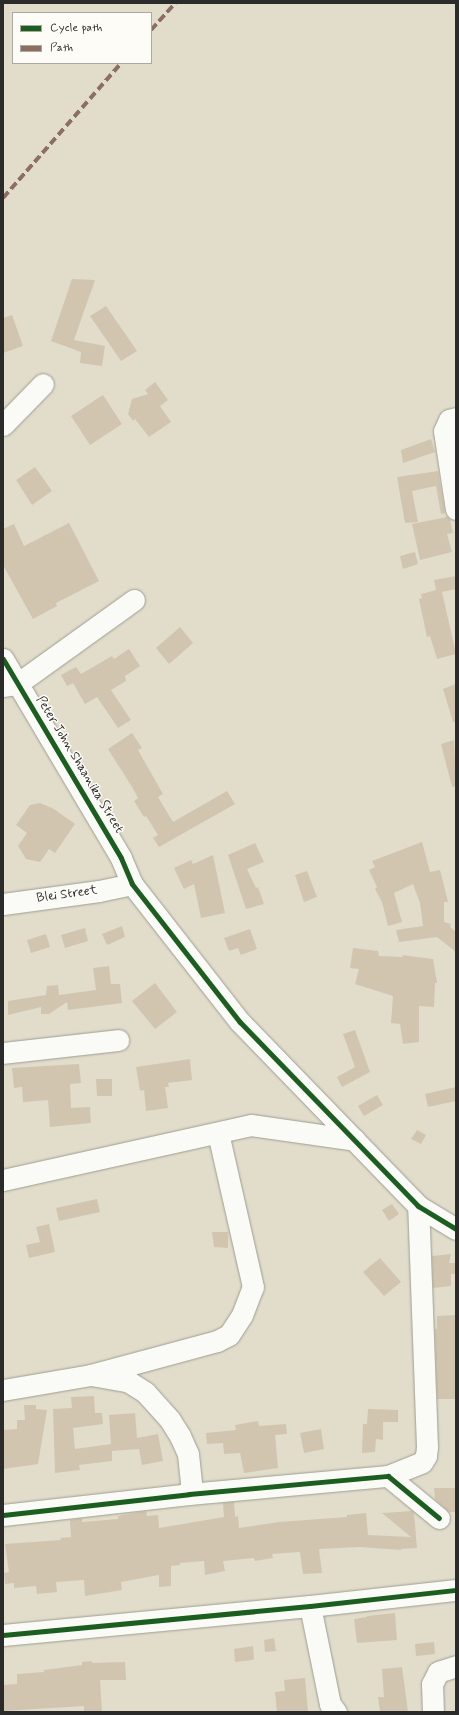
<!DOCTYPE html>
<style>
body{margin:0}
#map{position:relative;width:459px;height:1715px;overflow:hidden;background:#e1ddca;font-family:Mynerve,sans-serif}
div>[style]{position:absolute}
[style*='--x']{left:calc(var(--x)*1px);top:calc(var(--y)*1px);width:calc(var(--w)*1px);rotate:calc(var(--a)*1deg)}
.building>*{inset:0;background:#d1c5b0}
.roads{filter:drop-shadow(0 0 1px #9f9d92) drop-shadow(0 0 1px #9f9d92)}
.minor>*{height:21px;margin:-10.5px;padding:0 10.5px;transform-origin:10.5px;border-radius:10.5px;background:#fafaf7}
.quiet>*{height:4px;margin-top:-2px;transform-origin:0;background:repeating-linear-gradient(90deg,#8d6e63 0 8px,transparent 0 12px)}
.cycleway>*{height:5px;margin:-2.5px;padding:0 2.5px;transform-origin:2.5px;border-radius:2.5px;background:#1b5e20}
span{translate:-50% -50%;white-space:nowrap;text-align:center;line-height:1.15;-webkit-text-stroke:3px #fdfcf7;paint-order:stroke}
.street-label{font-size:13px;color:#2b2b2b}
.frame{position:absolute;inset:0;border:4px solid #2b2b2b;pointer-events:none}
.legend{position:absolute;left:12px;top:12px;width:140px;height:52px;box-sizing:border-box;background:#fdfcf7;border:1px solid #a9a8a5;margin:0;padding:5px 7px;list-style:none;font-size:12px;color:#2b2b2b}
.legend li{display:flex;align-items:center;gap:8px;height:20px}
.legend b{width:20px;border:1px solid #a9a8a5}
</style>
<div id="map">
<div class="building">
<div style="clip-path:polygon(72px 279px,95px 280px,74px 340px,105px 346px,102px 366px,80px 363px,81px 352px,51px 341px)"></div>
<div style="clip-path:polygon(106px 306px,137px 351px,121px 361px,90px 316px)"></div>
<div style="clip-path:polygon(12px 315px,23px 346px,3px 353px,3px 318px)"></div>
<div style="clip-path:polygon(155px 382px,168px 400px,160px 406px,171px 422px,149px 437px,135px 419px,133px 421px,128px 414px,132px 399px,148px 394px,145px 390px)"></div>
<div style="clip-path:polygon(103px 395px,122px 424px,90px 445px,71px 416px)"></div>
<div style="clip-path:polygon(431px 439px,435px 452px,403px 463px,401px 450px)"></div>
<div style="clip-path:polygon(35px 467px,52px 491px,32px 505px,16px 480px)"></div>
<div style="clip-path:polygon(438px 471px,445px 513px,441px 514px,436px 486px,412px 491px,418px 522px,405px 523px,397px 477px)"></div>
<div style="clip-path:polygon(447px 517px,450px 519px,453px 533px,447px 534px,452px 552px,420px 560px,412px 524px)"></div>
<div style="clip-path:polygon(69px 523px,99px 581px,56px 603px,57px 606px,33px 619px,3px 565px,3px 529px,14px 524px,24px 546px)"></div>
<div style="clip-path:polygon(415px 552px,418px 564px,403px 569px,400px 556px)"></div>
<div style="clip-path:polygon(456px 576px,456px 589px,442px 592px,456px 654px,437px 659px,430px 636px,427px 637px,419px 599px,422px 598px,421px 594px,436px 590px,434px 580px)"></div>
<div style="clip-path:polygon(180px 627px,193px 643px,169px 664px,156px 648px)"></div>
<div style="clip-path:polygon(129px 649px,140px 666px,125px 676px,126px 681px,111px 690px,131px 720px,118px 728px,97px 697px,85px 704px,73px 683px,67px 686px,61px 675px,76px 667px,81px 674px,112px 656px,114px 659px)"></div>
<div style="clip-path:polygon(456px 684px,456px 722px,453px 722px,443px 689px)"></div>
<div style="clip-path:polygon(132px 733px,142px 748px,138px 750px,163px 794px,158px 797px,173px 822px,227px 791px,235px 804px,159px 847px,153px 838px,158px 835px,146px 816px,144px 817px,134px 801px,138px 798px,132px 787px,108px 749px)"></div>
<div style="clip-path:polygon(454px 740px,456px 786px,452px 787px,441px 744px)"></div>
<div style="clip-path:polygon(40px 803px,54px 809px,75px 824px,55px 853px,49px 849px,40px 862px,26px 859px,18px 846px,27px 833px,16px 825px,30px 805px)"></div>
<div style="clip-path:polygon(422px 842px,430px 872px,440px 870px,448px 902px,444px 902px,444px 922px,451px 924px,450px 927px,456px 932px,456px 952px,437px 937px,399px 942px,396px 930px,423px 926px,420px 903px,413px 884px,394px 893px,402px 922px,388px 926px,382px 902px,375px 889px,377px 887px,369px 870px,375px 867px,372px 861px)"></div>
<div style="clip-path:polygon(255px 843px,264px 862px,247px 869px,256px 888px,258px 887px,264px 904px,246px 909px,228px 855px)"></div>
<div style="clip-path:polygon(213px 855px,225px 913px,201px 918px,194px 884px,184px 889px,174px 868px,191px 860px,193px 864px)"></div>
<div style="clip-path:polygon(307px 871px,317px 897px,304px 902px,295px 875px)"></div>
<div style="clip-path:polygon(122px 926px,125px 937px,107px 945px,102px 934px)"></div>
<div style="clip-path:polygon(85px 928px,88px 941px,65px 948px,61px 935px)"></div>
<div style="clip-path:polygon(250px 929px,257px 949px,241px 955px,238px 948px,229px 951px,224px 938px)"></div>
<div style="clip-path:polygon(46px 934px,50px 947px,31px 953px,27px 940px)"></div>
<div style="clip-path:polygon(353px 948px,378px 951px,379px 956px,403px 957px,402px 955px,433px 959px,437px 983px,435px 983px,434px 1007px,419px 1006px,419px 1042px,403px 1044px,400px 1024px,391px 1023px,393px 996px,355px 984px,359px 969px,350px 968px)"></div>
<div style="clip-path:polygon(109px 966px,111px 984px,120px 984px,122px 1003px,68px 1010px,67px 1002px,49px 1014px,41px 1014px,41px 1007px,8px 1015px,8px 1001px,46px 995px,47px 986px,58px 985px,59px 995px,96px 990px,93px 968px)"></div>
<div style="clip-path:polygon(155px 983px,177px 1012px,155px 1029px,132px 1001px)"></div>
<div style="clip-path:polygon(355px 1030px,370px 1072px,342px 1087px,337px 1077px,355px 1067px,343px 1034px)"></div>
<div style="clip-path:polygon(190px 1059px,192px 1080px,168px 1083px,169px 1087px,165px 1087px,168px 1108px,146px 1111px,144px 1090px,140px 1091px,136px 1067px)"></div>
<div style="clip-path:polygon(79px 1064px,81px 1083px,70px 1084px,71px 1108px,90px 1107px,91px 1123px,50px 1127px,48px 1100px,23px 1102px,22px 1087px,14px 1088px,12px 1068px)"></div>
<div style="clip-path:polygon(96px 1079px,112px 1079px,112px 1096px,97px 1096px)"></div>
<div style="clip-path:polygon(456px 1087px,456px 1101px,428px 1107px,425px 1094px)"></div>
<div style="clip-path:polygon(377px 1095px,383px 1105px,364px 1116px,358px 1106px)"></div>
<div style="clip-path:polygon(417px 1130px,426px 1135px,421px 1144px,411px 1139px)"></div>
<div style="clip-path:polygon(97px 1199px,100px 1212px,59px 1221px,56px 1208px)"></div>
<div style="clip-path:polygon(392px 1204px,399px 1214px,389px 1221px,382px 1210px)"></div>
<div style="clip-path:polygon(49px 1224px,55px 1252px,29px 1258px,26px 1245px,40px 1242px,36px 1227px)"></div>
<div style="clip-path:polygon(212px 1232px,228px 1232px,228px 1248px,214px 1247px)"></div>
<div style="clip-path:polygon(451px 1254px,449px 1263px,455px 1263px,456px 1274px,451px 1274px,451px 1286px,433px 1288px,432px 1256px)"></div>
<div style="clip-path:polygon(380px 1258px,401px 1282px,384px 1296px,363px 1272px)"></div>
<div style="clip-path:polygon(456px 1315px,456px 1399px,437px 1399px,435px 1329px,437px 1329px,437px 1316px)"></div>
<div style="clip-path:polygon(94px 1396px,95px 1413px,102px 1413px,103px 1424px,73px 1428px,75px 1449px,111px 1444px,109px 1415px,135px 1413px,137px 1438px,158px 1434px,163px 1461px,142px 1465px,139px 1449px,112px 1451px,112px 1461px,79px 1465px,80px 1470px,55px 1473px,53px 1409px,72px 1408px,71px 1397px)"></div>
<div style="clip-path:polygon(24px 1405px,36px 1405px,36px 1409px,47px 1410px,38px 1464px,3px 1469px,3px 1430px,17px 1429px,17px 1420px,25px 1420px)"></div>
<div style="clip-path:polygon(368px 1409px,398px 1410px,398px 1422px,383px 1422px,383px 1440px,376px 1439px,375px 1452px,362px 1453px,363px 1424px,367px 1424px)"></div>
<div style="clip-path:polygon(258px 1421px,259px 1426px,286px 1424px,287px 1434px,275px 1435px,278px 1468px,244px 1473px,240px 1453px,224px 1454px,223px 1443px,207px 1444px,206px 1433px,236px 1430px,235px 1425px)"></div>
<div style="clip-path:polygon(321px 1429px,324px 1449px,304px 1453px,300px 1433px)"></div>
<div style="clip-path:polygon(434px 1488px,456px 1488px,456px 1512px,449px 1512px,435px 1499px)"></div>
<div style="clip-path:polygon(234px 1502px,235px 1517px,238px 1516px,239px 1528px,279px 1522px,347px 1517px,347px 1515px,366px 1513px,368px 1535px,411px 1537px,382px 1513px,412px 1511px,414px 1513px,417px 1548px,401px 1549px,402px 1550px,359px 1547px,319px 1549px,322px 1573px,303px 1574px,300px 1552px,272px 1554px,273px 1558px,255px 1561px,254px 1558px,223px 1561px,225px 1571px,205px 1575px,204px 1561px,180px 1563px,180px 1565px,171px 1566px,171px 1586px,159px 1587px,159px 1575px,121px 1582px,122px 1590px,85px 1596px,84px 1580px,56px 1582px,57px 1592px,37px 1594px,36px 1586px,14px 1588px,14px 1583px,5px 1584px,4px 1573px,9px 1572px,5px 1544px,61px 1540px,60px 1538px,71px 1537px,70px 1520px,82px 1518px,82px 1522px,118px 1519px,118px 1516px,146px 1511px,147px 1516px,158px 1515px,159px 1528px,224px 1517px,223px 1503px)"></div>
<div style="clip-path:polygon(395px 1613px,397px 1640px,357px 1643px,354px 1619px,367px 1617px,367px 1616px)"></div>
<div style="clip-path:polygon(274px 1638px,276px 1651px,265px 1652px,264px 1640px)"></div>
<div style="clip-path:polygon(434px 1642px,435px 1654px,416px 1656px,415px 1644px)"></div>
<div style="clip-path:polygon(253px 1646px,254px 1658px,253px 1660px,235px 1662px,234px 1649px)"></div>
<div style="clip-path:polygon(92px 1661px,92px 1663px,125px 1662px,126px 1680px,100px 1680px,102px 1712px,84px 1712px,84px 1706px,3px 1711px,3px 1685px,17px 1684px,17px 1674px,44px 1672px,44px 1670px,82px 1665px,82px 1662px)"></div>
<div style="clip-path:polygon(402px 1667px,408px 1712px,380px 1712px,378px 1697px,384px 1697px,382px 1669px)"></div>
<div style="clip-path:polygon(305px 1678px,308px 1712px,277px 1712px,275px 1692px,285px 1691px,284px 1680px)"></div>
</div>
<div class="roads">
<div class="minor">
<div style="--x:456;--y:418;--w:7;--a:164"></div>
<div style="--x:449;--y:420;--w:12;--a:114"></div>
<div style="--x:444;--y:431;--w:79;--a:81.3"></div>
<div style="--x:3;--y:425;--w:57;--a:-45.7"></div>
<div style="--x:3;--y:659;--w:231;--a:59.3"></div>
<div style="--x:121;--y:858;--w:28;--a:67"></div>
<div style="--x:132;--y:884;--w:175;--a:52"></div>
<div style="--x:240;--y:1022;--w:256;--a:45.9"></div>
<div style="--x:418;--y:1206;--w:44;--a:31.2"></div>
<div style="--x:4;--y:686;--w:13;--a:-9"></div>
<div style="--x:17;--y:684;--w:144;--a:-35.7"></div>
<div style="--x:3;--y:904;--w:97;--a:-7.7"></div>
<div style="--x:99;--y:891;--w:34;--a:-12"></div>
<div style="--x:3;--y:1053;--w:116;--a:-6.4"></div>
<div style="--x:3;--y:1180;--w:254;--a:-12.5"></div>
<div style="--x:251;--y:1125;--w:105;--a:8.2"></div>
<div style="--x:91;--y:1375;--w:131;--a:-15.1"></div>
<div style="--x:217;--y:1341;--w:13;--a:-27"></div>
<div style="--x:229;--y:1335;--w:24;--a:-57"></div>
<div style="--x:242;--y:1315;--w:30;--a:-69"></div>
<div style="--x:253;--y:1287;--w:158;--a:-102.8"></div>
<div style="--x:3;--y:1390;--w:89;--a:-9.7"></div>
<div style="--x:91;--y:1375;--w:39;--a:10"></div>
<div style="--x:129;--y:1382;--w:19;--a:32"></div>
<div style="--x:145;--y:1392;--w:38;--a:48"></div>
<div style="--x:170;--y:1420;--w:19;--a:58"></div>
<div style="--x:180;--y:1436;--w:20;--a:66"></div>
<div style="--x:188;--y:1454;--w:30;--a:84"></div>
<div style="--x:191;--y:1484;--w:10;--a:101"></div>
<div style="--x:388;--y:1476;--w:37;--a:-22"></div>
<div style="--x:422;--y:1462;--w:7;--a:-56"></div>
<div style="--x:426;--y:1456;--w:9;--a:-84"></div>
<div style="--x:427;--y:1447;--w:241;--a:-92.1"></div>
<div style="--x:3;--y:1515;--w:187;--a:-6.4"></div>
<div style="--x:189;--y:1494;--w:200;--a:-5.2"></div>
<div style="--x:388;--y:1476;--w:66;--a:39.5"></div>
<div style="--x:310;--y:1606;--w:100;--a:78.5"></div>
<div style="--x:330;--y:1704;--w:10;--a:53"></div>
<div style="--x:3;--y:1635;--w:308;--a:-5.4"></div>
<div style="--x:310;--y:1606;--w:147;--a:-6.3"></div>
<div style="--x:433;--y:1712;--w:28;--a:-92"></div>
<div style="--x:432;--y:1684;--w:13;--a:-63"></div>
<div style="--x:438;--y:1672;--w:19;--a:-18"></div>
</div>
</div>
<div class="quiet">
<div style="--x:151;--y:30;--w:36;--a:-48"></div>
<div style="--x:3;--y:198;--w:179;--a:-48.8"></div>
</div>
<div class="cycleway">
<div style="--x:3;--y:659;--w:231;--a:59.3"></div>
<div style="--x:121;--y:858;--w:28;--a:67"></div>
<div style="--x:132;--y:884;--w:175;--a:52"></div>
<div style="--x:240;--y:1022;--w:256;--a:45.9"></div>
<div style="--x:418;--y:1206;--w:44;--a:31.2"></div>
<div style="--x:3;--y:1515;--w:187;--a:-6.4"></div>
<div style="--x:189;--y:1494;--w:200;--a:-5.2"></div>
<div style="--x:388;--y:1476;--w:66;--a:39.5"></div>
<div style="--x:3;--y:1635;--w:308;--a:-5.4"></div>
<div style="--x:310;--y:1606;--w:147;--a:-6.3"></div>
</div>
<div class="street-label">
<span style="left:79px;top:765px;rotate:59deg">Peter John Shaanika Street</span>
<span style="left:67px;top:895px;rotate:-8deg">Blei Street</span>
</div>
<div class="frame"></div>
<ul class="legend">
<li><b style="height:5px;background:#1b5e20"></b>Cycle path</li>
<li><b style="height:5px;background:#8d6e63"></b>Path</li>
</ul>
</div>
